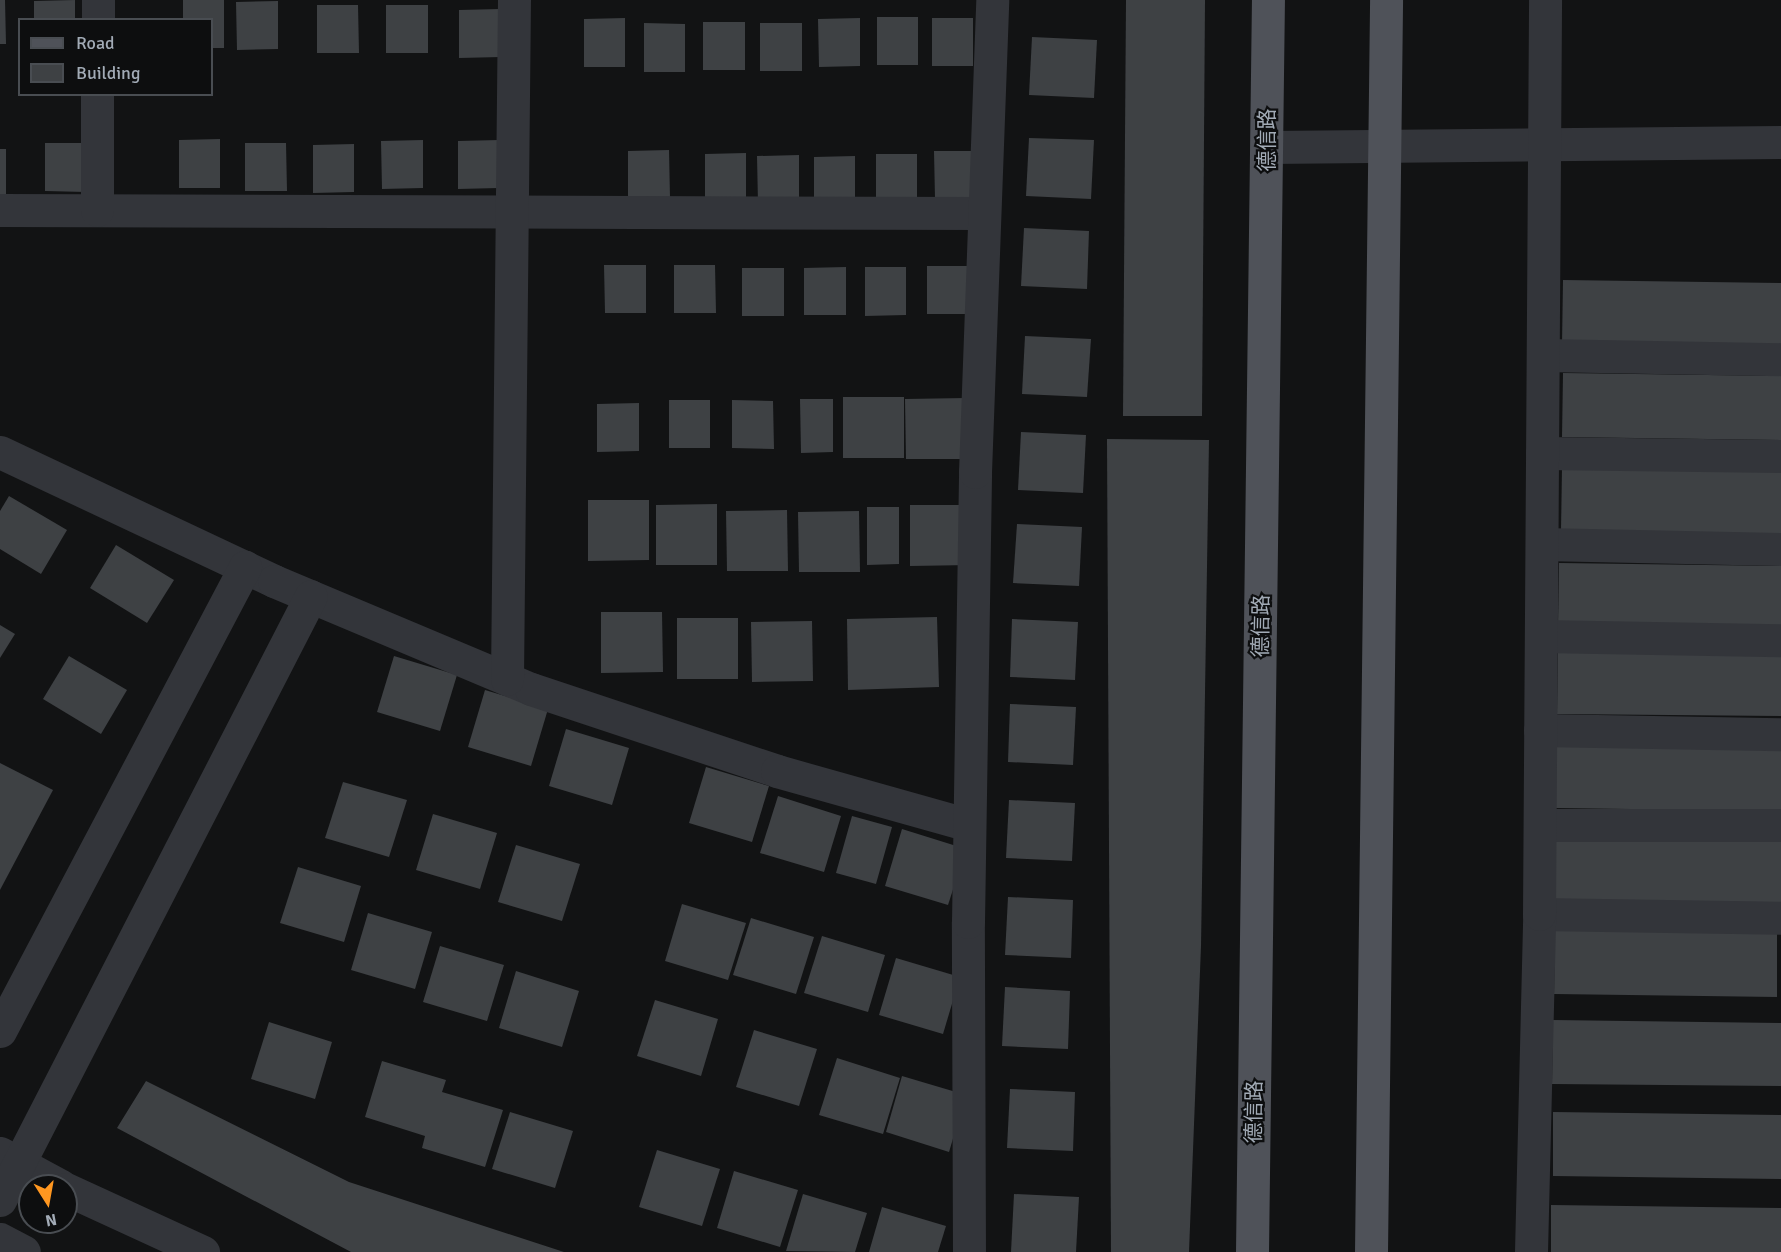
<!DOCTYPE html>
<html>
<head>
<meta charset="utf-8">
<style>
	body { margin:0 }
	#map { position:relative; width:1781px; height:1252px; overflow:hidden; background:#121314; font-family:Signika,"Noto Sans SC",sans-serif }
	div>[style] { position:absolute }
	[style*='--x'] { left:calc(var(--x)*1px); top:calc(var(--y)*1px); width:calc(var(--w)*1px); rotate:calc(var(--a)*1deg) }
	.building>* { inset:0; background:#3e4144 }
	.minor>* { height:33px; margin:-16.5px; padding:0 16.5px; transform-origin:16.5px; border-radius:16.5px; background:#33353a }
	.major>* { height:33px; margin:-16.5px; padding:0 16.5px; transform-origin:16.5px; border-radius:16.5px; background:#4f5259 }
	span { translate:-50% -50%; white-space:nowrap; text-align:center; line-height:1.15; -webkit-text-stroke:4.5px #0d0e0f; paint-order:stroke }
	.street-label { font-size:21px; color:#a2abb6 }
	.legend { position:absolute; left:18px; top:18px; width:195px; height:78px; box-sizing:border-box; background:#0d0e0f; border:2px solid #494d52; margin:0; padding:8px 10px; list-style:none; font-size:18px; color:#a2abb6 }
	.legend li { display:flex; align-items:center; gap:12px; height:30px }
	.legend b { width:30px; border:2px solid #494d52 }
	.north { position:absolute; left:18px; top:1174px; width:60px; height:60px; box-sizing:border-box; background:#0d0e0f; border:2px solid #494d52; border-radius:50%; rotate:169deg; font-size:16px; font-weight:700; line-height:24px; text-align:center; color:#a2abb6 }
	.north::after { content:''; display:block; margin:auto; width:21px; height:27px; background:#ff9720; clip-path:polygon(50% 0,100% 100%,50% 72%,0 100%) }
</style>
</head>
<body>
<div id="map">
	<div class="building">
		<i style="clip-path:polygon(0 0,5px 0,6px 44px,0 44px)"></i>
		<i style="clip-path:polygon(75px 0,75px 20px,34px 20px,34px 1px)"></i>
		<i style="clip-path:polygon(183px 0,224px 0,224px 48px,212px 48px,212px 20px,183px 20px)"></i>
		<i style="clip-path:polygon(1126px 0,1205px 0,1202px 416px,1123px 416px)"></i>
		<i style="clip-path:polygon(278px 1px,278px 49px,237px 50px,236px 2px)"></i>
		<i style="clip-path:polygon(317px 5px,358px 5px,359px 53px,317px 53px)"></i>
		<i style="clip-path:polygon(386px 5px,428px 5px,428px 53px,386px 53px)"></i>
		<i style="clip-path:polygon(500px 9px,501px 57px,459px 58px,459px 10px)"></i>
		<i style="clip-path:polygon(877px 17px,918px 17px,918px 65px,877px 65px)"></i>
		<i style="clip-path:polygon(625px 18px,625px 67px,584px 67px,584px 19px)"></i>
		<i style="clip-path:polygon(860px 18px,860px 66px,819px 67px,818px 19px)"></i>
		<i style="clip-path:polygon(932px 18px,973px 18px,973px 66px,932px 66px)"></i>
		<i style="clip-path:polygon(703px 22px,745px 22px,745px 70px,703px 70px)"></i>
		<i style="clip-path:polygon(644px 23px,685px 24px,685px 72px,644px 72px)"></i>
		<i style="clip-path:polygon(760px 23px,802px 23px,802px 71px,760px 71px)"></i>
		<i style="clip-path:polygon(1032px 37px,1097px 40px,1094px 98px,1029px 95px)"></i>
		<i style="clip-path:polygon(1029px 138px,1094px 140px,1091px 199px,1026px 196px)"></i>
		<i style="clip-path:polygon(220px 139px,220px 188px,179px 188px,179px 140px)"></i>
		<i style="clip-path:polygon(423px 140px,423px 188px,382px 189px,381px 141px)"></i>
		<i style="clip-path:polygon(499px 140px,499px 188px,458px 189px,458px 141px)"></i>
		<i style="clip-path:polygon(45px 143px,86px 143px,86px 192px,45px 191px)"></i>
		<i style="clip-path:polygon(245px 143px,286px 143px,287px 191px,245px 191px)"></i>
		<i style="clip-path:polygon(354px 144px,354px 192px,313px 193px,313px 145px)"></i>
		<i style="clip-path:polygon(0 149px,6px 149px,6px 197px,0 197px)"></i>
		<i style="clip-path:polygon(669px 150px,670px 198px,628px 199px,628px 151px)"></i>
		<i style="clip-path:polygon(934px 151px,976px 151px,976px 199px,935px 199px)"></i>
		<i style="clip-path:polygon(746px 153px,746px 201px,705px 202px,705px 154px)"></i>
		<i style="clip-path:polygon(876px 154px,917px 154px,917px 202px,876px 202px)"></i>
		<i style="clip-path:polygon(799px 155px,799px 203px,758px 204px,757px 156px)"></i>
		<i style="clip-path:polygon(855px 156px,855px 204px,814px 205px,814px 157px)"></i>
		<i style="clip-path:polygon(1024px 228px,1089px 231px,1087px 289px,1021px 286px)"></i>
		<i style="clip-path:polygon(604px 265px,646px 265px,646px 313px,605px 313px)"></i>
		<i style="clip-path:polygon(674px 265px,715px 265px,716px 313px,674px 313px)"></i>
		<i style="clip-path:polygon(927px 266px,969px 266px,969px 314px,927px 314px)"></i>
		<i style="clip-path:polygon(846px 267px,846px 315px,804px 315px,804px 268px)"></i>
		<i style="clip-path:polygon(865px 267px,906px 267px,906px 315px,865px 316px)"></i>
		<i style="clip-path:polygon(742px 268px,784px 268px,784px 316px,742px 316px)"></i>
		<i style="clip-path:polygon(1563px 280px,1781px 283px,1781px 347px,1562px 344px)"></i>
		<i style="clip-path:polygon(1025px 336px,1091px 339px,1087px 397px,1022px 394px)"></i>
		<i style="clip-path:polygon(1563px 373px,1781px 376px,1781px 440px,1562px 437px)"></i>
		<i style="clip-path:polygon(843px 397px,904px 397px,904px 458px,843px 458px)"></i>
		<i style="clip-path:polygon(966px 398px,967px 459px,906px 459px,905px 399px)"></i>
		<i style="clip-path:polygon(800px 399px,833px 399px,833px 452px,801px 453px)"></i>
		<i style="clip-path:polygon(669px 400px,710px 400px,710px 448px,669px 448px)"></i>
		<i style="clip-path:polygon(732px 400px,773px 401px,774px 449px,732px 448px)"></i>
		<i style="clip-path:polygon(639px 403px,639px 451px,597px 452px,597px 404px)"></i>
		<i style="clip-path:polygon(1021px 432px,1086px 435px,1083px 493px,1018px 490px)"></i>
		<i style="clip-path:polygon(1107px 439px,1209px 440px,1201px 946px,1189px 1252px,1111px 1252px)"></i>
		<i style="clip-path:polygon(1562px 468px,1781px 470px,1781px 534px,1561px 531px)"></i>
		<i style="clip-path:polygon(9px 496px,67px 530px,41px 574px,0 549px,0 511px)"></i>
		<i style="clip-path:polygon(588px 500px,649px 500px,649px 560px,588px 561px)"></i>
		<i style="clip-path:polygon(717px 504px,717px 565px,656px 565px,656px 505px)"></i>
		<i style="clip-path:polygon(910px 505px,971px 505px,971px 565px,910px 566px)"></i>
		<i style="clip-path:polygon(867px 507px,899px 507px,899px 564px,867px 565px)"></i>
		<i style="clip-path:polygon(787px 510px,788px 571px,727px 571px,726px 511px)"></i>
		<i style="clip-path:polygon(859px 511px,860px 572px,799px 572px,798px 512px)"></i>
		<i style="clip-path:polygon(1017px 524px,1082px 527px,1079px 586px,1013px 583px)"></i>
		<i style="clip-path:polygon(116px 545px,174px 580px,147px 623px,90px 588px)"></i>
		<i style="clip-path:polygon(1559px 563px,1781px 566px,1781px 630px,1558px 627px)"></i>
		<i style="clip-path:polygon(601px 612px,662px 612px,663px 672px,601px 673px)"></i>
		<i style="clip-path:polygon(937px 617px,939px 687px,848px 690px,847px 619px)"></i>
		<i style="clip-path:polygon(677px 618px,738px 618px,738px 679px,677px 679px)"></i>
		<i style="clip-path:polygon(1012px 619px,1078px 622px,1075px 680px,1010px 677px)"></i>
		<i style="clip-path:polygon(812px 621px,813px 681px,752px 682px,751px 622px)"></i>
		<i style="clip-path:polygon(0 625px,15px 634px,0 658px)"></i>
		<i style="clip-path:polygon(1558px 650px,1781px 652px,1781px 716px,1557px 714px)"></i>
		<i style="clip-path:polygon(69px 656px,127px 690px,101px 734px,43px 699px)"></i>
		<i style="clip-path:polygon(394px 656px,457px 675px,440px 731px,377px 712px)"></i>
		<i style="clip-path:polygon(485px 690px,548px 709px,531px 766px,468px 747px)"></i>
		<i style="clip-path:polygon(1010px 704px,1076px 707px,1073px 765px,1008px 762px)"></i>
		<i style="clip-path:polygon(566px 729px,629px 748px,612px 805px,549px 786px)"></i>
		<i style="clip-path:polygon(1555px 745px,1781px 747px,1781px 811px,1555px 808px)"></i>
		<i style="clip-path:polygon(0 763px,53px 790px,0 890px)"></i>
		<i style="clip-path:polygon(706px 767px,769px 786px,752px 842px,689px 823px)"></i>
		<i style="clip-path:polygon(343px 782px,407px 800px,389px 857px,325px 838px)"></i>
		<i style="clip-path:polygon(778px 796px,841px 816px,824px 872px,760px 853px)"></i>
		<i style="clip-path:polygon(1009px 800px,1075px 803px,1072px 861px,1006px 858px)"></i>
		<i style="clip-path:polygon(433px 814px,497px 833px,480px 889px,416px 870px)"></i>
		<i style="clip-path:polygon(852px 816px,892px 827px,876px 884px,836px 873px)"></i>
		<i style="clip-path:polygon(902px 829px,966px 849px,948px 905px,885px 886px)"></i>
		<i style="clip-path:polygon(1556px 837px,1781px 840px,1781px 904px,1555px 901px)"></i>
		<i style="clip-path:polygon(516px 845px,580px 864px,562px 921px,498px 902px)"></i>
		<i style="clip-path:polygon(298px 867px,361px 886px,344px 942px,280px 923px)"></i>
		<i style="clip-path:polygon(1008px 897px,1073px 900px,1071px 958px,1005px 955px)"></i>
		<i style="clip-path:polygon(682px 904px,746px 923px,728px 980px,665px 961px)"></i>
		<i style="clip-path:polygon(368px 913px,432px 932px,415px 989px,351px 970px)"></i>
		<i style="clip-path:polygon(751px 918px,814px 937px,796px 994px,733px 975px)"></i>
		<i style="clip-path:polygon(1555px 930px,1777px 933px,1777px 997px,1554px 994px)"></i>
		<i style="clip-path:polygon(822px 936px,885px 955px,868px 1012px,804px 993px)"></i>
		<i style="clip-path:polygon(440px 946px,504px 965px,487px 1021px,423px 1002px)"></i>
		<i style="clip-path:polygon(896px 958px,960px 977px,943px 1034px,879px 1015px)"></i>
		<i style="clip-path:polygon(516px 971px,579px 991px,562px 1047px,499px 1028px)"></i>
		<i style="clip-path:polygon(1005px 987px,1070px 991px,1068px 1049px,1002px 1046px)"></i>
		<i style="clip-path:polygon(655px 1000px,718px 1019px,701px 1076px,637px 1056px)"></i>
		<i style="clip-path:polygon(1553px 1020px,1781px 1023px,1781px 1086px,1552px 1084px)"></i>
		<i style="clip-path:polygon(269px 1022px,332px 1042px,315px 1099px,251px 1079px)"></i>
		<i style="clip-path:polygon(754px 1030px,817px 1049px,799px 1106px,736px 1087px)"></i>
		<i style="clip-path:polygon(837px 1058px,900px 1078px,883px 1134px,819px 1115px)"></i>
		<i style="clip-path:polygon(382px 1061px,446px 1080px,442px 1092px,503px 1110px,485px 1167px,422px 1148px,425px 1136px,365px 1117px)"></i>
		<i style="clip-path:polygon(902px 1076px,966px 1095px,949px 1152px,886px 1132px)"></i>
		<i style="clip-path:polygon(146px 1081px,349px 1182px,564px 1252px,351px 1252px,117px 1128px)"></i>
		<i style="clip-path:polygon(1010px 1089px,1075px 1092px,1073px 1151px,1007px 1148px)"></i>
		<i style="clip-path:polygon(510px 1112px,573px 1131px,555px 1188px,492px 1169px)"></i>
		<i style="clip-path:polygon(1553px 1112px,1781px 1115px,1781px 1179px,1553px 1176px)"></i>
		<i style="clip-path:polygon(657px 1150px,720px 1169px,702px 1226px,639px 1207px)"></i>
		<i style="clip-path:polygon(734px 1171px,798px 1190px,780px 1247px,717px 1228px)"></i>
		<i style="clip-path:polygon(803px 1194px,867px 1213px,855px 1252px,786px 1251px)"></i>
		<i style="clip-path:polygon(1014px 1194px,1079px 1197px,1076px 1252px,1011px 1252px)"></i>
		<i style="clip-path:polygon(1551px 1205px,1781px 1208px,1781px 1252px,1551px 1252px)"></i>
		<i style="clip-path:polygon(882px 1207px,946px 1226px,938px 1252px,869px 1252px)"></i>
	</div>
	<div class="minor">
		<i style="--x:98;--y:20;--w:20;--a:-90"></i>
		<i style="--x:1267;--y:147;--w:514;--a:-0.56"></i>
		<i style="--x:0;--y:210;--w:982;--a:0.18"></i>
		<i style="--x:97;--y:210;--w:116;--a:-90"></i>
		<i style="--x:1543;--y:355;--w:238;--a:1"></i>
		<i style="--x:0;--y:452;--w:303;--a:25.2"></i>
		<i style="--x:274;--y:581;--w:279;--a:22.8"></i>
		<i style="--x:531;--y:689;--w:259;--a:18.4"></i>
		<i style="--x:777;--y:771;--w:199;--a:15.7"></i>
		<i style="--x:1542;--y:453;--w:239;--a:0.7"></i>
		<i style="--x:1542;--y:544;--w:239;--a:1.2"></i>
		<i style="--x:1541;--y:636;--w:240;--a:1"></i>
		<i style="--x:507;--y:679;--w:679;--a:-89.41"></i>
		<i style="--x:1540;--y:730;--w:241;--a:1"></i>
		<i style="--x:1540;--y:825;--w:241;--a:0"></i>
		<i style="--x:1539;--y:914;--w:242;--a:0.9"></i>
		<i style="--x:0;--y:1031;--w:525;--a:-62.17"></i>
		<i style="--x:0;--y:1153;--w:69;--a:28.4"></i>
		<i style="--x:66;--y:1189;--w:151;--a:24.7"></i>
		<i style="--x:0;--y:1200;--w:679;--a:-62.76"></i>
		<i style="--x:0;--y:1239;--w:27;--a:28"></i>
		<i style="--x:969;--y:1252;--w:330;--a:-90.2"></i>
		<i style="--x:968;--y:922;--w:450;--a:-89.1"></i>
		<i style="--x:975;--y:472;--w:472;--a:-87.9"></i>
		<i style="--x:1531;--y:1252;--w:338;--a:-88.6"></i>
		<i style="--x:1539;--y:914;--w:914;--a:-89.62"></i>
	</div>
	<div class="major">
		<i style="--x:1252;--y:1252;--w:1252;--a:-89.27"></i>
		<i style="--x:1371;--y:1252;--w:1252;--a:-89.31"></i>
	</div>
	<div class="street-label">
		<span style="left:1267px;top:140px;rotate:-90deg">德信路</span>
		<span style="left:1261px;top:626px;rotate:-89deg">德信路</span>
		<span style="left:1254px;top:1112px;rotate:-89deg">德信路</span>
	</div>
	<ul class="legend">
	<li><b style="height:8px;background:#4f5259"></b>Road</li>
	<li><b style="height:16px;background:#3e4144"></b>Building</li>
	</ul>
	<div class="north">N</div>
</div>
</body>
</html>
